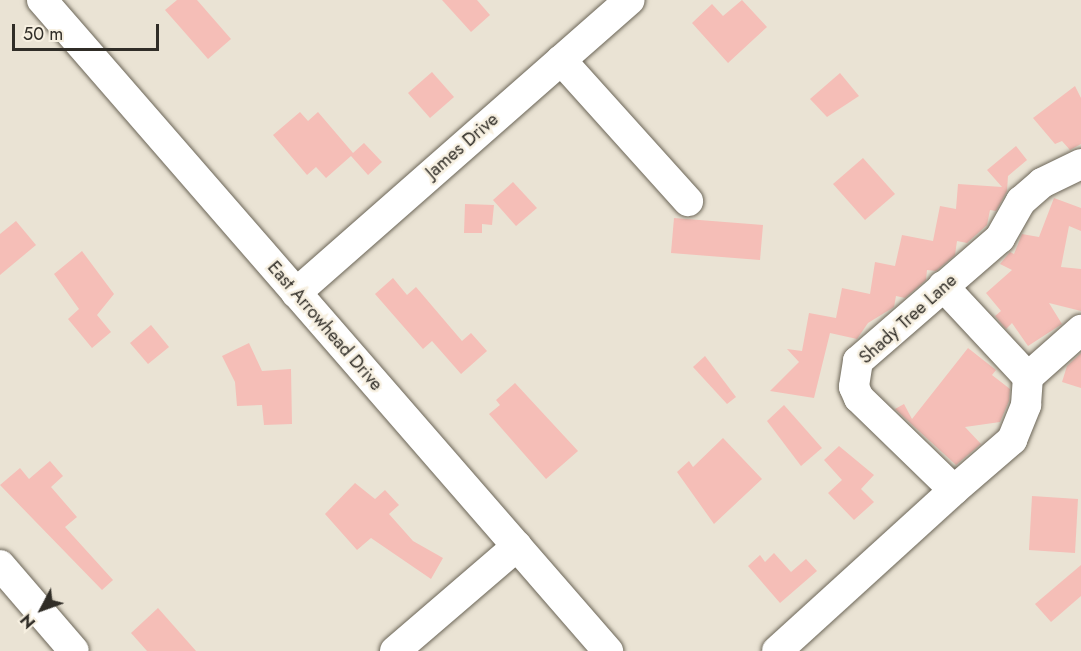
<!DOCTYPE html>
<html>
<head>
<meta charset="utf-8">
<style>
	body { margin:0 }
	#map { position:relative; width:1081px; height:651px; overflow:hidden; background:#eae3d4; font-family:Jost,sans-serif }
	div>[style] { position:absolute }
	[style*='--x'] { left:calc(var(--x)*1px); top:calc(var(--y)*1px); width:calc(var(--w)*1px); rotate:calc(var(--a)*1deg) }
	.building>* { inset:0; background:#f5beb7 }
	.roads { filter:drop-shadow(0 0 2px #6b6557) drop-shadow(0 0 2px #6b6557) }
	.minor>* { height:30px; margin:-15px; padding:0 15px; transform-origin:15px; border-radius:15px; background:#fff }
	span { translate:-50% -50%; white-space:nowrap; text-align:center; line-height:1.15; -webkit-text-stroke:5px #f7f0e1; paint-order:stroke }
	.street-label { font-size:18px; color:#302d27 }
	.north { position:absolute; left:12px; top:579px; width:60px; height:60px; -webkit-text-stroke:4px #f7f0e1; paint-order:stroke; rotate:229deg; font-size:16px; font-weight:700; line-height:24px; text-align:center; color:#302d27 }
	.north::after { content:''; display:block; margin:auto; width:21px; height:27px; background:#302d27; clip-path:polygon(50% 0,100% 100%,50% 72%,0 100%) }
	.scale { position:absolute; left:12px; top:24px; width:147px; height:27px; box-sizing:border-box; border:3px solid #302d27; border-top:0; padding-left:8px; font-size:18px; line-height:21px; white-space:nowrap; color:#302d27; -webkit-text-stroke:4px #f7f0e1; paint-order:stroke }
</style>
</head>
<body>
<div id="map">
	<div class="building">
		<i style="clip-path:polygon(177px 0,197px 0,231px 39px,208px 59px,165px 10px)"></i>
		<i style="clip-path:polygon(442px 0,477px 0,490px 15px,471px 32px)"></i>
		<i style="clip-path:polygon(742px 0,767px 27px,728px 63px,692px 23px,712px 4px,723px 16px)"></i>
		<i style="clip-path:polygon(432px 72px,454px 97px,430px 118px,408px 93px)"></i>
		<i style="clip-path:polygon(840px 73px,859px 96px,827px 117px,810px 99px)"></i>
		<i style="clip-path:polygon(1075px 86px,1081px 98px,1081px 144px,1070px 150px,1062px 141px,1055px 144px,1033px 118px)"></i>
		<i style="clip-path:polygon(300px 112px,308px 121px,318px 112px,353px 153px,364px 143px,382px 162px,368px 175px,351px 156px,326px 178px,316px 167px,307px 175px,273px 135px)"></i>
		<i style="clip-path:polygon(1016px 146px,1027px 160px,1008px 176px,1007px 191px,996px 211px,990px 210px,987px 225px,967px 243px,957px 241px,955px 255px,936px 271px,927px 270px,926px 280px,905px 298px,896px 296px,894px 307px,868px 323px,857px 339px,830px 333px,814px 398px,770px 391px,799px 362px,787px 349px,802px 351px,809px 313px,836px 318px,842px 288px,870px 294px,875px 262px,895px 266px,902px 235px,933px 241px,940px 206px,956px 209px,958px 184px,1002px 187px,987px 170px)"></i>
		<i style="clip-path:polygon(863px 158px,895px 194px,865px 220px,833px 184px)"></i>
		<i style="clip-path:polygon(513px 182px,537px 208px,516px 226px,493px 200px)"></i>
		<i style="clip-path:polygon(1054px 198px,1081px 208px,1081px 231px,1069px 226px,1061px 267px,1081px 269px,1081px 311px,1049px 303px,1062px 324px,1028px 346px,1012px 323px,1006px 329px,995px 316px,1001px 311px,986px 293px,1012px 270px,1000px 264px,1010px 252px,1014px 254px,1022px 234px,1039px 237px)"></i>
		<i style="clip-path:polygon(465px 204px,494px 205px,492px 225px,482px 224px,482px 233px,464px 233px)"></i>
		<i style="clip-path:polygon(674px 218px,763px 225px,760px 260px,671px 253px)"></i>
		<i style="clip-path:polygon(16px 221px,36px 245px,0 275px,0 234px)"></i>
		<i style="clip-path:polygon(82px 251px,114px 294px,97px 315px,111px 332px,92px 348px,68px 319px,79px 309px,54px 274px)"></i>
		<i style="clip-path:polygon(393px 278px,407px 295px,416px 287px,462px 341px,471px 333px,487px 351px,461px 374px,432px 341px,423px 349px,375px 294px)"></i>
		<i style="clip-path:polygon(151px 325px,169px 347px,148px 364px,130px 343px)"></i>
		<i style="clip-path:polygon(249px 343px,262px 371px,291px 369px,292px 424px,264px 425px,262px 405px,237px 406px,235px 382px,222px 356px)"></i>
		<i style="clip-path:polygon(968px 348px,996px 370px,992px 375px,1010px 389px,1009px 401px,1000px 422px,965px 427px,981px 444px,956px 465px,895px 409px,904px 404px,912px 419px)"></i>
		<i style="clip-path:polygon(1081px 353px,1081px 388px,1062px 382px,1067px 366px)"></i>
		<i style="clip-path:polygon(705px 356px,736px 397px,727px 404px,693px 367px)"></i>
		<i style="clip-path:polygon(515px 383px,578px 451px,546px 479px,489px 414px,500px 405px,496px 400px)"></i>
		<i style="clip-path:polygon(784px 405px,822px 448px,801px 466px,767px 421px)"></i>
		<i style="clip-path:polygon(723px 438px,762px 479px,714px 524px,677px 472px,689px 461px,693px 467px)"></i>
		<i style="clip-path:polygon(839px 446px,874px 475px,861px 489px,874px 502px,854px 520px,828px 493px,842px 480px,824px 460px)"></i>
		<i style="clip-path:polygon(50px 461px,63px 476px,51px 487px,77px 517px,65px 527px,113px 580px,102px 590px,0 485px,20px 468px,29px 479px)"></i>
		<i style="clip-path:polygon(355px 483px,375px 499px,385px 490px,399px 505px,389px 514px,413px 541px,443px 558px,431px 579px,371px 538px,357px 550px,325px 514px)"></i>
		<i style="clip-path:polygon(1032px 496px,1078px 499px,1075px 553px,1029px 550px)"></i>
		<i style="clip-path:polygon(774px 553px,791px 572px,806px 559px,817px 571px,780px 603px,748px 566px,760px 555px,765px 562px)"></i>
		<i style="clip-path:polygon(1081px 565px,1081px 596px,1051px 622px,1035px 604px)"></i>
		<i style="clip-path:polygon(158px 608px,196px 651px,147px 651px,131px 633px)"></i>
	</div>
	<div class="roads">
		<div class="minor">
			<i style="--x:42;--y:0;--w:863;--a:49"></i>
			<i style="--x:561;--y:60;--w:190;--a:48"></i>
			<i style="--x:1081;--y:164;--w:43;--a:154"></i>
			<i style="--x:1042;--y:183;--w:28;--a:139"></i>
			<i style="--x:1021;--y:201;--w:43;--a:119.6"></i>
			<i style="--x:1000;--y:238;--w:188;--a:139.1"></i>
			<i style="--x:858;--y:361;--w:26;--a:99"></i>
			<i style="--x:854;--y:387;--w:12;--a:66"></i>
			<i style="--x:859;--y:398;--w:132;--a:44.1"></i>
			<i style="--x:954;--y:490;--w:77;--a:-40.8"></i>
			<i style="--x:1012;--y:440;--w:38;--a:-68"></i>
			<i style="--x:1026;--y:405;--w:28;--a:-86"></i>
			<i style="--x:1028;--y:377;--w:71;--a:-41.6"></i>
			<i style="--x:943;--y:286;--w:125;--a:47"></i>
			<i style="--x:296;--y:293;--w:444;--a:-41.3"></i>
			<i style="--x:0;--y:565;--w:113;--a:49.3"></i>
			<i style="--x:395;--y:651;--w:161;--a:-40.7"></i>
			<i style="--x:777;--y:651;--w:239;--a:-42.3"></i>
		</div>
	</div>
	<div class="street-label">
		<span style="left:462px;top:146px;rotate:-41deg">James Drive</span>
		<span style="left:908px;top:319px;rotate:-42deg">Shady Tree Lane</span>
		<span style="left:325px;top:326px;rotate:49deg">East Arrowhead Drive</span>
	</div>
	<div class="north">N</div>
	<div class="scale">50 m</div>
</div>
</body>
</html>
